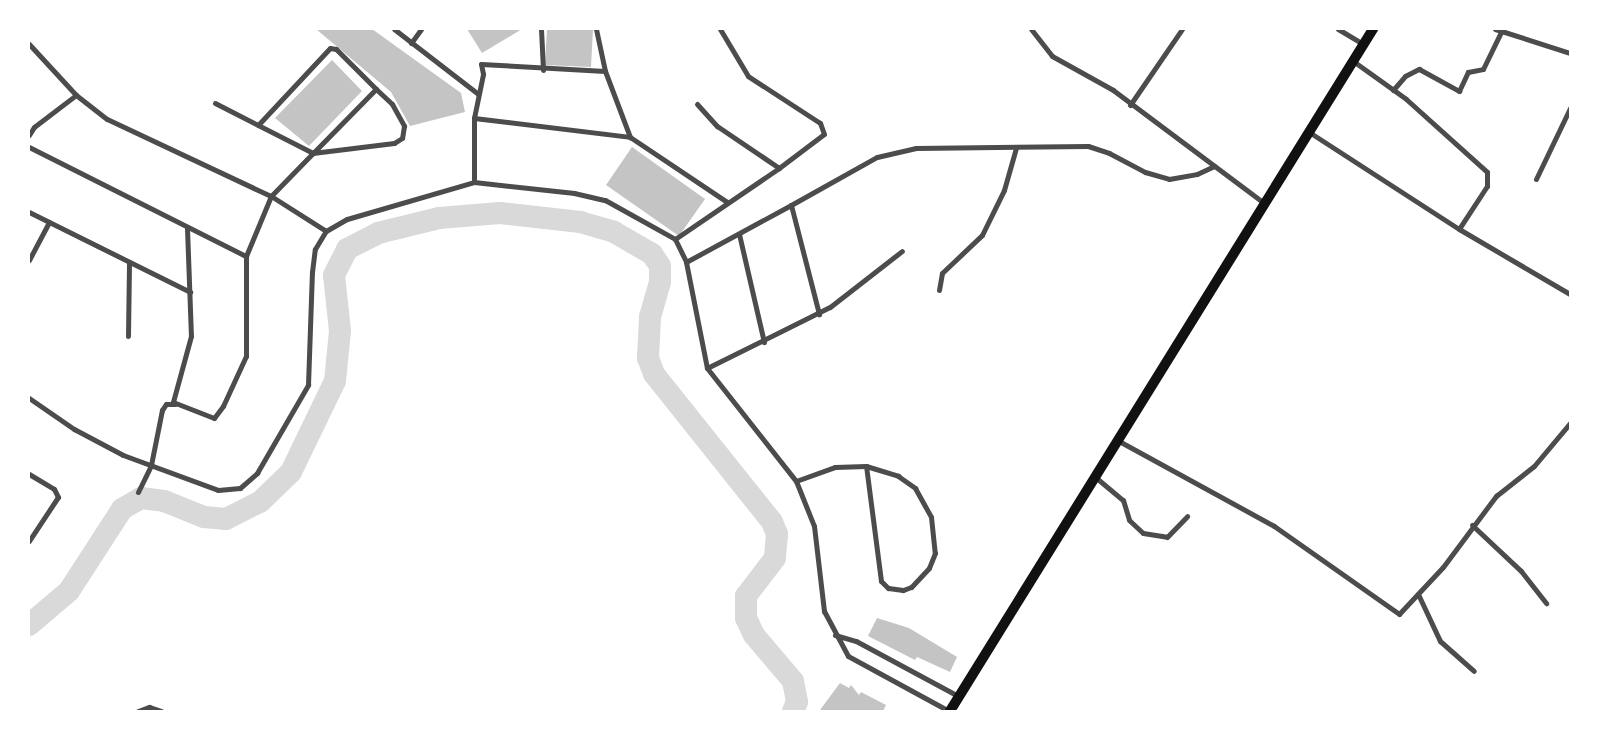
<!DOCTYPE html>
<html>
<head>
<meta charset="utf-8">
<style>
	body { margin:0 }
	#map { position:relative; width:1599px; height:740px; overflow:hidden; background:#fff; font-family:"Space Grotesk",sans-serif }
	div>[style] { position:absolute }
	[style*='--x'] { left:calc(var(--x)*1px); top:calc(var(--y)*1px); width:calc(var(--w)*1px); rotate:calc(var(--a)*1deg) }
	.river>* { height:22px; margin:-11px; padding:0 11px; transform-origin:11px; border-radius:11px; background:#d9d9d9 }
	.building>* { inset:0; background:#c4c4c4 }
	.minor>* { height:5px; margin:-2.5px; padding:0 2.5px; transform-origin:2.5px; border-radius:2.5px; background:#4c4c4c }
	.primary>* { height:10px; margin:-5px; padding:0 5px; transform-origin:5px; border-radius:5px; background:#111 }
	span { translate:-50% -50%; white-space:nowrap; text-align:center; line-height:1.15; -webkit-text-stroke:4.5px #fff; paint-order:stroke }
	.frame { position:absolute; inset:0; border:30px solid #fff; pointer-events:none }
</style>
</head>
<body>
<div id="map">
	<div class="river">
		<i style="--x:29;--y:625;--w:52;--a:-40.4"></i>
		<i style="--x:69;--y:591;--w:98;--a:-57.1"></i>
		<i style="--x:122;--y:509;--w:22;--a:-30"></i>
		<i style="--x:141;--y:498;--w:23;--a:7"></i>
		<i style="--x:164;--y:501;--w:43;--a:21.8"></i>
		<i style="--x:204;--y:517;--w:22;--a:5"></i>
		<i style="--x:226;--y:519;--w:38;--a:-27"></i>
		<i style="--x:260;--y:502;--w:43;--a:-44.1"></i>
		<i style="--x:291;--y:472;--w:101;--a:-64.2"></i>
		<i style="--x:335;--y:381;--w:50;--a:-84.3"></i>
		<i style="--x:340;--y:331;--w:56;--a:-96.1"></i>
		<i style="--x:334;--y:275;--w:29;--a:-63"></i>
		<i style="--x:347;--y:249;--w:35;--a:-27"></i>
		<i style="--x:378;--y:233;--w:63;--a:-13.8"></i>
		<i style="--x:439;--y:218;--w:61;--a:-4.7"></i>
		<i style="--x:500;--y:213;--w:81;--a:6.4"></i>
		<i style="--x:580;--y:222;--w:35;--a:16"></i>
		<i style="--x:614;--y:232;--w:44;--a:30.1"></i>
		<i style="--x:652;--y:254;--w:14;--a:56"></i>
		<i style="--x:660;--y:266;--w:16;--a:90"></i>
		<i style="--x:660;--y:282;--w:36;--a:106"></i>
		<i style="--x:650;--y:317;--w:41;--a:92.8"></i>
		<i style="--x:648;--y:358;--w:17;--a:69"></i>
		<i style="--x:654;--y:374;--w:189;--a:51.4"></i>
		<i style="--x:772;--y:522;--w:13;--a:67"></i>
		<i style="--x:777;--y:534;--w:24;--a:95"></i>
		<i style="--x:775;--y:558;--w:48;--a:127.3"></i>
		<i style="--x:746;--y:596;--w:22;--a:90"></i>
		<i style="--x:746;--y:618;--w:19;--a:65"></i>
		<i style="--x:754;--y:635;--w:60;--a:49.7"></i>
		<i style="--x:793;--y:681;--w:21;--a:79"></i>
		<i style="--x:797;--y:702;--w:10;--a:114"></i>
	</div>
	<div class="building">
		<i style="clip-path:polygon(316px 29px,372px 29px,461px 93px,465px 112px,410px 126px,391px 92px)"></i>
		<i style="clip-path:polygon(467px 29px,522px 29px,482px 53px)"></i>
		<i style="clip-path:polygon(547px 29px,593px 29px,591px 67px,545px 65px)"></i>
		<i style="clip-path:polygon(332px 60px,362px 91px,309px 146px,275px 118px)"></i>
		<i style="clip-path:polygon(632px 147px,705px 199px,679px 236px,606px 185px)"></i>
		<i style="clip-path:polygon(877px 618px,909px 628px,957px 657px,950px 672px,917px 657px,915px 660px,868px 636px)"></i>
		<i style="clip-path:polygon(840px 683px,849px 688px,851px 685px,859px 695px,861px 692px,886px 705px,883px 711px,820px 710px)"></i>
	</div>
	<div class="minor">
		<i style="--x:394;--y:29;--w:106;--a:37.7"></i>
		<i style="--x:541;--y:29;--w:41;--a:87.2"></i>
		<i style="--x:596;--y:29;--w:43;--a:77.9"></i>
		<i style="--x:605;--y:71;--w:71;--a:69.3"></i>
		<i style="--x:630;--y:137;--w:117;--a:33.8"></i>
		<i style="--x:1031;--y:29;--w:34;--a:52"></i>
		<i style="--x:1052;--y:56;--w:70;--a:29.1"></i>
		<i style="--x:1113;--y:90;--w:189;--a:36.8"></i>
		<i style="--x:1338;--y:29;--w:29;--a:31"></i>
		<i style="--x:1495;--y:29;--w:79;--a:17.7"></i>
		<i style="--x:411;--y:43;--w:17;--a:-54"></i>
		<i style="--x:29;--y:44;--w:69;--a:47.3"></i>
		<i style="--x:76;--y:95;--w:39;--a:38"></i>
		<i style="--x:107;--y:119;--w:181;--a:25.2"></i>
		<i style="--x:271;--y:196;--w:65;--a:32.5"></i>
		<i style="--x:1353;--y:61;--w:65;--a:35.6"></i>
		<i style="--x:1406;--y:99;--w:109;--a:42"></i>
		<i style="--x:1487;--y:172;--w:14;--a:90"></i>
		<i style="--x:1487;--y:186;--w:51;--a:123.1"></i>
		<i style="--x:1393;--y:90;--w:18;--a:-49"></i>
		<i style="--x:1405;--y:76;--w:16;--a:-27"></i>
		<i style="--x:1419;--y:69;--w:46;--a:28.8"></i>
		<i style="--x:1459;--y:91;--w:21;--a:-65"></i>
		<i style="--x:1468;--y:72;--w:15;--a:-11"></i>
		<i style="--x:1483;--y:69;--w:41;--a:-64.1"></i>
		<i style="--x:697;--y:104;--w:30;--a:48"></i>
		<i style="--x:717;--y:126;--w:75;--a:34.1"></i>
		<i style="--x:1130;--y:105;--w:92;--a:-55.6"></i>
		<i style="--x:474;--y:118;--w:157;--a:6.9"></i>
		<i style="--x:258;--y:125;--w:105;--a:-46.9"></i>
		<i style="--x:330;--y:48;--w:6;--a:9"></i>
		<i style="--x:336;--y:49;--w:57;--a:45"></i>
		<i style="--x:1309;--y:132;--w:179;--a:32.9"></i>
		<i style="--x:1459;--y:229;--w:129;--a:30.4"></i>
		<i style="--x:29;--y:135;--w:9;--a:-58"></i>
		<i style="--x:34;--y:127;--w:53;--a:-37.3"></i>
		<i style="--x:29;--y:147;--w:243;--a:26.7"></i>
		<i style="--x:1536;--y:179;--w:79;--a:-64.4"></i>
		<i style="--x:474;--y:182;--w:64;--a:-90"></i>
		<i style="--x:474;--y:118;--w:45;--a:-78.4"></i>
		<i style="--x:483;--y:74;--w:10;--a:-101"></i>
		<i style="--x:481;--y:64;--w:124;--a:3.2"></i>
		<i style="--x:791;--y:205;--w:98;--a:-29.2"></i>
		<i style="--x:877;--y:157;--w:40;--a:-13"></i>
		<i style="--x:916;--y:148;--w:172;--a:-0.7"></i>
		<i style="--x:1088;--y:146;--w:22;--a:18"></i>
		<i style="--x:1109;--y:153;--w:41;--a:27.8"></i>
		<i style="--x:1145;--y:172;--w:25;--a:16"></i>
		<i style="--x:1169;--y:179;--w:28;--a:-10"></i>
		<i style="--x:1197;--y:174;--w:19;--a:-25"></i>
		<i style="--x:29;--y:212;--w:180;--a:26.4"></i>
		<i style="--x:187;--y:228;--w:108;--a:87.9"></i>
		<i style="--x:191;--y:336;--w:68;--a:105.3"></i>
		<i style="--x:173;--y:402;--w:44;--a:21.3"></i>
		<i style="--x:214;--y:418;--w:15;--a:-53"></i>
		<i style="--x:223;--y:406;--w:55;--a:-65.3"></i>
		<i style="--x:246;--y:356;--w:100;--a:-90"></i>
		<i style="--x:246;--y:256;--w:65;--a:-67.4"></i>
		<i style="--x:271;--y:196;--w:60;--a:-45.7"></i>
		<i style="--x:313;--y:153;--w:90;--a:-45.5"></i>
		<i style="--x:376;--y:89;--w:22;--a:43"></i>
		<i style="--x:392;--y:104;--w:25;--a:61"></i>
		<i style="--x:404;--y:126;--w:12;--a:99"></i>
		<i style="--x:402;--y:138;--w:9;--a:148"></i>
		<i style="--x:394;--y:143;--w:82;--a:173"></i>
		<i style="--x:313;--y:153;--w:110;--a:-153"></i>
		<i style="--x:739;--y:234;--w:111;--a:77"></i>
		<i style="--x:675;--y:239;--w:126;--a:-34.3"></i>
		<i style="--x:779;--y:168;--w:56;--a:-37.1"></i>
		<i style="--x:824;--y:134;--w:12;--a:-110"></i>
		<i style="--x:820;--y:123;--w:86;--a:-146.9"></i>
		<i style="--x:748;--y:76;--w:55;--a:-120.8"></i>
		<i style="--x:29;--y:260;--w:43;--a:-62.2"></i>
		<i style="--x:686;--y:262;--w:119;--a:-28.5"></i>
		<i style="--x:791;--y:205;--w:113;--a:75.6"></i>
		<i style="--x:939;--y:290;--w:17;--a:-80"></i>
		<i style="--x:942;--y:273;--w:55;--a:-43.5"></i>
		<i style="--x:982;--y:235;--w:50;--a:-63.9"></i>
		<i style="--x:1004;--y:190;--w:44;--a:-74.1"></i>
		<i style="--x:128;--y:336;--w:74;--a:-89.2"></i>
		<i style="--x:707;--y:368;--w:137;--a:-26.4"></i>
		<i style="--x:830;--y:307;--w:91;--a:-37.9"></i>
		<i style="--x:29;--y:398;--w:55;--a:34.6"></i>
		<i style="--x:74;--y:429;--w:55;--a:28"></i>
		<i style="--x:123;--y:455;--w:101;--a:20.2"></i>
		<i style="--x:218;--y:490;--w:22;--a:-5"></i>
		<i style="--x:240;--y:488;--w:23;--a:-41"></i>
		<i style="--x:257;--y:473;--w:102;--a:-59.9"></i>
		<i style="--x:308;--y:385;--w:113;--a:-88"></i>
		<i style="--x:312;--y:272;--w:23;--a:-83"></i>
		<i style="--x:315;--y:249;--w:21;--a:-59"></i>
		<i style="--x:326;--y:231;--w:24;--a:-30"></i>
		<i style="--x:347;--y:219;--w:132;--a:-16.2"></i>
		<i style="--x:474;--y:182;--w:101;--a:6.3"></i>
		<i style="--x:574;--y:193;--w:32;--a:13"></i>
		<i style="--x:605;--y:200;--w:80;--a:29.1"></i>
		<i style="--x:675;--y:239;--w:25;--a:64"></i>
		<i style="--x:686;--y:262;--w:108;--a:78.8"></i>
		<i style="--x:707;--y:368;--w:144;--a:51.8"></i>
		<i style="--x:796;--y:481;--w:48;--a:68.2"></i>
		<i style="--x:814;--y:526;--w:86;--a:83.3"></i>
		<i style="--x:824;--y:611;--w:51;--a:61.9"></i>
		<i style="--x:848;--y:656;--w:115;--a:28.6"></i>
		<i style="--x:1117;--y:440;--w:179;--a:28.7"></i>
		<i style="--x:1274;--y:526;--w:153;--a:35.1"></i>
		<i style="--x:1399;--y:614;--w:64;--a:-46.9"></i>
		<i style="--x:1443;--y:567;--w:89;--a:-53.3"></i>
		<i style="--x:1496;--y:496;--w:48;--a:-38.3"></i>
		<i style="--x:1534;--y:466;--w:56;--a:-50.1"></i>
		<i style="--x:29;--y:474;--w:29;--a:31"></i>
		<i style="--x:54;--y:489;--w:9;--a:63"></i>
		<i style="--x:58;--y:497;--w:53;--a:123.4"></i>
		<i style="--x:1094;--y:476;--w:38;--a:40"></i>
		<i style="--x:1123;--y:500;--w:21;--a:73"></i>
		<i style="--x:1129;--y:520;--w:19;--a:43"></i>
		<i style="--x:1143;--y:533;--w:24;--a:9"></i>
		<i style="--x:1167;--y:537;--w:29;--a:-46"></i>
		<i style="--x:796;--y:481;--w:41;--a:-19.7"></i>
		<i style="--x:835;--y:467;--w:31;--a:-2"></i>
		<i style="--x:866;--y:466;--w:34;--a:17"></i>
		<i style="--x:898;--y:476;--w:21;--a:35"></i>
		<i style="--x:915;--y:488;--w:33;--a:61"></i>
		<i style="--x:931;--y:517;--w:36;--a:84"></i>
		<i style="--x:935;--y:553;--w:16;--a:112"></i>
		<i style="--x:929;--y:568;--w:26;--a:133"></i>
		<i style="--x:911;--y:587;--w:9;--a:159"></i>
		<i style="--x:903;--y:590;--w:15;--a:-172"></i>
		<i style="--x:888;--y:588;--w:10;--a:-135"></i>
		<i style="--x:881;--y:581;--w:116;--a:-97.4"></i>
		<i style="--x:138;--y:492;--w:30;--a:-64"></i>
		<i style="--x:151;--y:465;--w:56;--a:-78.7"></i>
		<i style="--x:162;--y:410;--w:7;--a:-56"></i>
		<i style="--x:166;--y:404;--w:9;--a:0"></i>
		<i style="--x:1472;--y:525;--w:67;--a:43.2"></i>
		<i style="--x:1521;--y:571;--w:41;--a:52"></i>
		<i style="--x:1418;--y:594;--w:52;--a:64.9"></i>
		<i style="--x:1440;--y:641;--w:45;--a:41.4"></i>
		<i style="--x:835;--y:635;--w:22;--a:16"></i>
		<i style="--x:856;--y:641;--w:116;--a:28.3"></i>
		<i style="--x:138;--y:711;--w:12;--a:-20"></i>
		<i style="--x:149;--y:707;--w:13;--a:18"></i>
	</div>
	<div class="primary">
		<i style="--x:950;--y:711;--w:803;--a:-58.19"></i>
	</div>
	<div class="frame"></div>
</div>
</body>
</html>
